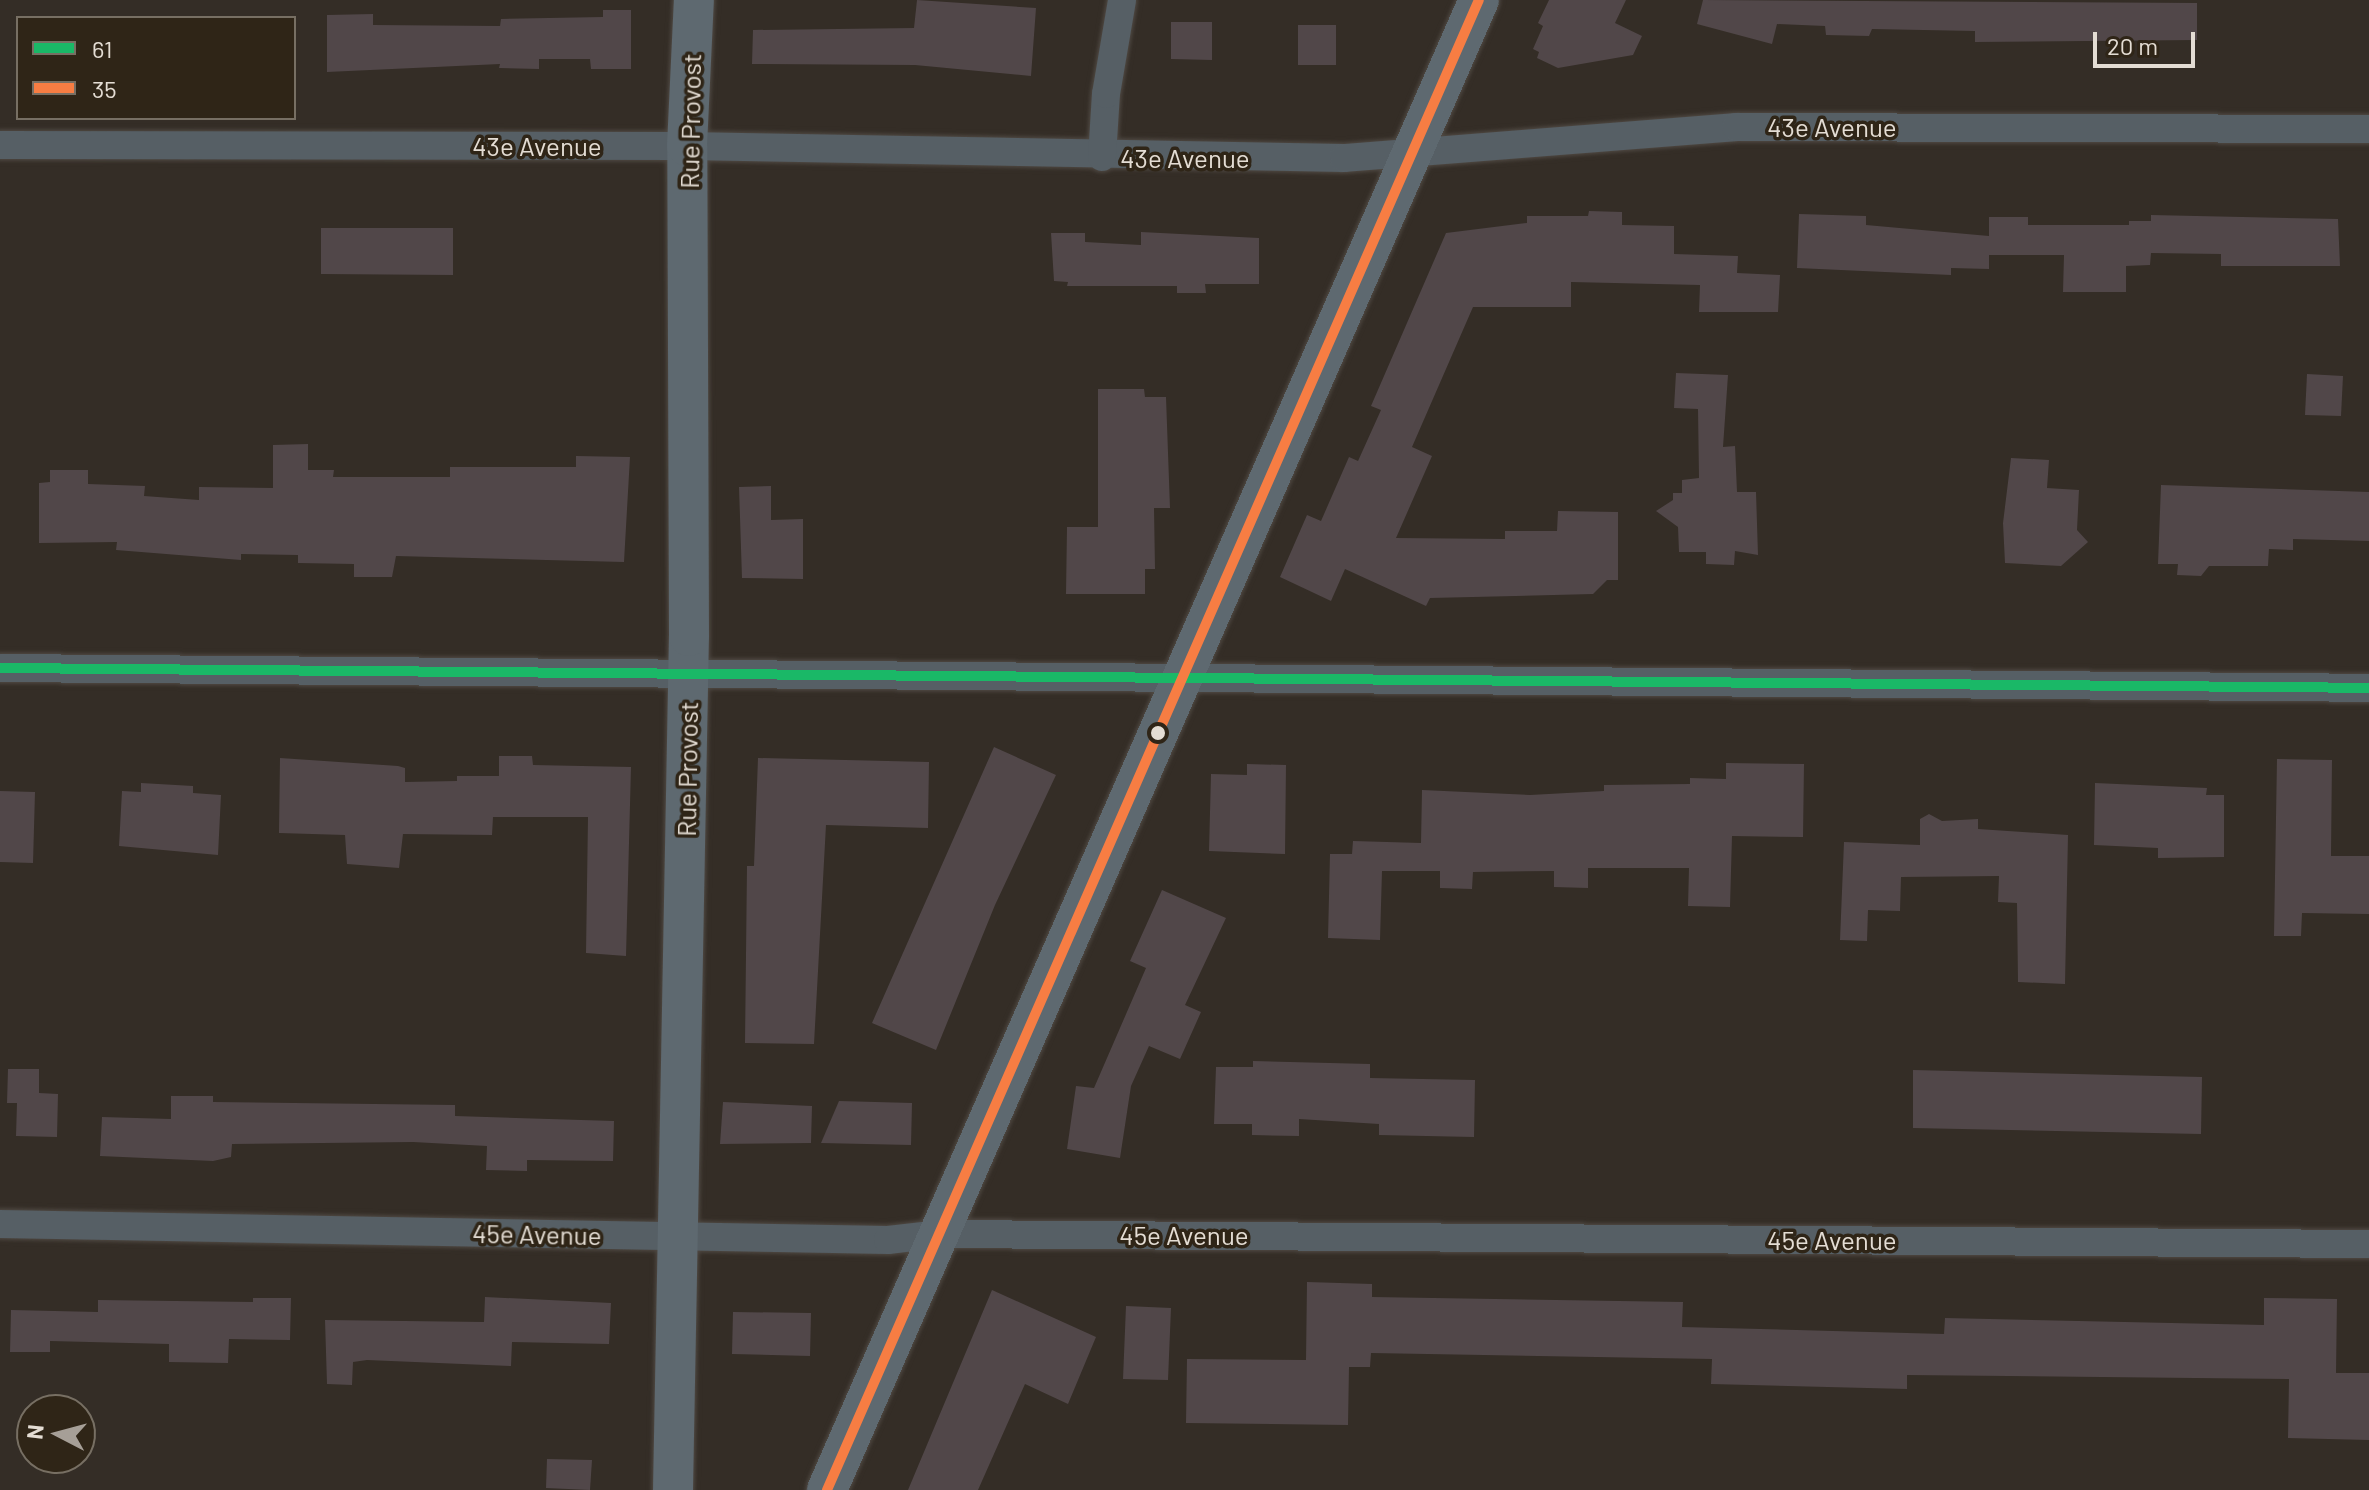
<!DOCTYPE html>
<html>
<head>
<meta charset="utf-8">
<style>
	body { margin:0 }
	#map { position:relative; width:2369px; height:1490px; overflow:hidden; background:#342d26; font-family:Barlow,sans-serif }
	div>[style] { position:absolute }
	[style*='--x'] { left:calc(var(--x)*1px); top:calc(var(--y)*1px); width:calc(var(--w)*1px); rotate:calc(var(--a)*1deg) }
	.building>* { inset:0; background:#514749 }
	.roads { filter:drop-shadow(0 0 2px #4f4943) drop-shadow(0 0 2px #4f4943) }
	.street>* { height:28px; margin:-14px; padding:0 14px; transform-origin:14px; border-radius:14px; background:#565f65 }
	.secondary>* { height:40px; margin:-20px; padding:0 20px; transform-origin:20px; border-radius:20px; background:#5e6970 }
	.bus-1>* { height:10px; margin:-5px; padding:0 5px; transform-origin:5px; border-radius:5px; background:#1ab867 }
	.bus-2>* { height:10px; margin:-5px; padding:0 5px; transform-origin:5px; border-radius:5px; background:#f77d43 }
	.dots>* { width:22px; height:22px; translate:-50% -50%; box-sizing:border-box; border:4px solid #2f2517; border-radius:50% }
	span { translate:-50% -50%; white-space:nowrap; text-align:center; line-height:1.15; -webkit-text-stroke:7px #2f2517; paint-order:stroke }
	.street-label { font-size:26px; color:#e4ddd4 }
	.legend { position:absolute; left:16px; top:16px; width:280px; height:104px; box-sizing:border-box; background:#2f2517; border:2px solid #776f63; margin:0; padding:10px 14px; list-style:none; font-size:24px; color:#e4ddd4 }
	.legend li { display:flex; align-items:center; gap:16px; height:40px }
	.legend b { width:40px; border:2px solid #776f63 }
	.north { position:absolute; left:16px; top:1394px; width:80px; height:80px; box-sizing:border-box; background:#2f2517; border:2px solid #776f63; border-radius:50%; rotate:276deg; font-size:22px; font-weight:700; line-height:32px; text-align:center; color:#e4ddd4 }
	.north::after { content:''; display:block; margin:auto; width:28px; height:36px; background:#a69f97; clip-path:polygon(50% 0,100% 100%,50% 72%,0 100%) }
	.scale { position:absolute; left:2093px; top:32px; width:102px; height:36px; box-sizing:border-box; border:4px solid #e4ddd4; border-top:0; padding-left:10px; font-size:24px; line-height:28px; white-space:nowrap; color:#e4ddd4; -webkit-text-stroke:6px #2f2517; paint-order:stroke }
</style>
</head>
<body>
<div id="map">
	<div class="building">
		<i style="clip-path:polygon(917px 0,1036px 8px,1031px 76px,915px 65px,752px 64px,753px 30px,914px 28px)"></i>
		<i style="clip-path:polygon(1549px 0,1626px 0,1615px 23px,1642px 36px,1633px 55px,1558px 68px,1537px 58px,1539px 52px,1533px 49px,1543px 26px,1538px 23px)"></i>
		<i style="clip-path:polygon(1703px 0,2197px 3px,2197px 40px,1975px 42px,1975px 31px,1872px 29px,1869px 36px,1826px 35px,1825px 26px,1777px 24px,1772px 44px,1697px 24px)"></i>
		<i style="clip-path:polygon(603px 10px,631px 10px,631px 69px,591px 69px,590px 59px,539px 59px,539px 69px,499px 68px,500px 64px,327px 72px,327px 15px,373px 14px,373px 25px,500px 26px,501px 19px,603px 17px)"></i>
		<i style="clip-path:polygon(1171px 22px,1212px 22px,1212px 60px,1171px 59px)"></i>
		<i style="clip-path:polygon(1298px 25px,1336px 25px,1336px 65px,1298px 65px)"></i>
		<i style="clip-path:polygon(1589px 211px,1622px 212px,1622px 225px,1674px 226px,1674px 254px,1738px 256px,1737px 273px,1780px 275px,1778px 312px,1699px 312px,1700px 285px,1571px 282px,1571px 307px,1473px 307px,1412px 447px,1432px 456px,1396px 538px,1505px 539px,1505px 531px,1557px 531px,1558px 511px,1618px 512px,1618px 580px,1607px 580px,1593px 594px,1430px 598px,1426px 606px,1345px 569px,1331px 601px,1280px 577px,1307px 515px,1321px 521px,1349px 457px,1358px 461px,1381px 410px,1371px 406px,1446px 233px,1527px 223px,1527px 216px,1588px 216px)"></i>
		<i style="clip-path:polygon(1799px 214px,1866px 216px,1866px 225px,1989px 236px,1989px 217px,2028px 217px,2028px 225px,2129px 225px,2129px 221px,2151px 221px,2151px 215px,2338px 219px,2340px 266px,2221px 266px,2221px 254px,2151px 253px,2150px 265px,2126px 266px,2126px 292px,2063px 292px,2064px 255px,1989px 255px,1989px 269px,1951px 268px,1951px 275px,1797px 268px)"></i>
		<i style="clip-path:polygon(321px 228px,453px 228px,453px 275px,321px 274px)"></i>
		<i style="clip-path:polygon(1141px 232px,1259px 238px,1259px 284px,1205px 284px,1206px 293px,1177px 293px,1177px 286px,1067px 286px,1068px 282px,1054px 281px,1051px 233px,1085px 233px,1085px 242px,1141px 245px)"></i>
		<i style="clip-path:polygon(1676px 373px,1728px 375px,1723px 447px,1735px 446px,1737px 492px,1756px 492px,1758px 555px,1735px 551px,1734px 565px,1706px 564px,1706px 552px,1679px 552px,1678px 527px,1656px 511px,1673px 500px,1673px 493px,1682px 493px,1682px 480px,1699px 478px,1698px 409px,1674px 408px)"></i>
		<i style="clip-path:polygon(2307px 374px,2343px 376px,2341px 416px,2305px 415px)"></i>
		<i style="clip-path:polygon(1098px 389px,1144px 389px,1145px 397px,1166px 397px,1170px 508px,1154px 508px,1155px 569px,1145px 569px,1145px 594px,1066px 594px,1067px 527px,1098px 527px)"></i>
		<i style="clip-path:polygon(308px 444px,308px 470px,334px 470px,333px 477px,450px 477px,450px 467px,576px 467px,576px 456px,630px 457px,624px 562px,396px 556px,392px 577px,354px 577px,354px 564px,298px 563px,298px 555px,241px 554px,241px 560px,116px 550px,117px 542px,39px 543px,39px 483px,50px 482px,50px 470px,88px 470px,88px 484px,145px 486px,144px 496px,199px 500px,199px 487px,273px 488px,273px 445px)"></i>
		<i style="clip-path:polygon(2011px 458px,2049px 460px,2047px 488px,2079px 490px,2077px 530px,2088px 542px,2061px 566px,2005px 563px,2003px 523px)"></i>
		<i style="clip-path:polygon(2161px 485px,2369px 492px,2369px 541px,2293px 539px,2293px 550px,2269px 549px,2268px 566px,2209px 566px,2201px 576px,2177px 575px,2178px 564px,2158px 564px)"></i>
		<i style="clip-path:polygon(771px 486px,771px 520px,803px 519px,803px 579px,742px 578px,739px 487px)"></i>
		<i style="clip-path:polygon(994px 747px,1056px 775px,995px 905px,936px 1050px,872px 1023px)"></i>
		<i style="clip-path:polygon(499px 756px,532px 756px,533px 765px,631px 767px,626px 956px,586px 953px,588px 817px,493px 817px,492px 835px,403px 834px,399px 868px,347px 864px,345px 835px,279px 833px,280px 758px,398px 766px,405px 768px,405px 782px,457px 781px,457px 776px,499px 776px)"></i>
		<i style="clip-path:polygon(758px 758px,929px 762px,928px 828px,826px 825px,814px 1044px,745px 1043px,747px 866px,754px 866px)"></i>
		<i style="clip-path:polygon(2277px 759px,2332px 760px,2331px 856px,2369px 856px,2369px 914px,2302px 913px,2301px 936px,2274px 936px)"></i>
		<i style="clip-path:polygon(1726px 763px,1804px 764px,1803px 837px,1732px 836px,1730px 907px,1688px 906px,1689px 868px,1588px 868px,1588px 888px,1554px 887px,1554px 871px,1473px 872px,1472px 889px,1440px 888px,1440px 871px,1382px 871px,1380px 940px,1328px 938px,1330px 854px,1352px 854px,1353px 841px,1421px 843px,1422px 790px,1530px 795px,1604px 791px,1604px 785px,1690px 784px,1690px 778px,1726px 779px)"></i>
		<i style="clip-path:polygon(1247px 764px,1286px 765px,1285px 854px,1209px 851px,1211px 774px,1247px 775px)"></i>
		<i style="clip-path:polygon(141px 783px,193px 786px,193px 793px,221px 795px,218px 855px,119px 846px,122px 791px,141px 792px)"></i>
		<i style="clip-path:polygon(2095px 783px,2207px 788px,2206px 795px,2224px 795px,2224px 857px,2158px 858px,2158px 848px,2094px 845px)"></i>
		<i style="clip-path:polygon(0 791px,35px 792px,33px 863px,0 862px)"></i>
		<i style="clip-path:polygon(1929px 814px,1942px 821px,1978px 819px,1978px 829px,2068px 835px,2065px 984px,2018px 982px,2017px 903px,1998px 902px,1999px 876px,1901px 877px,1900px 911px,1868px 910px,1867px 941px,1840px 940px,1844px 842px,1920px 845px,1920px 819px)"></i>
		<i style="clip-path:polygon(1162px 890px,1226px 918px,1185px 1005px,1201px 1012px,1180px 1059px,1149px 1046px,1131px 1086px,1120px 1158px,1067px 1149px,1076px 1086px,1094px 1088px,1146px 968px,1130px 961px)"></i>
		<i style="clip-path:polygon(1253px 1061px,1370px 1064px,1370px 1078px,1475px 1080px,1474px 1137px,1379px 1135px,1379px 1124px,1299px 1119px,1299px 1136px,1252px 1135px,1252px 1124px,1214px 1124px,1216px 1067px,1253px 1067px)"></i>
		<i style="clip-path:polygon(8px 1069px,39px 1069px,39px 1093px,58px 1094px,57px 1137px,16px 1136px,17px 1103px,7px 1103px)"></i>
		<i style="clip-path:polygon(1913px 1070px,2202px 1077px,2201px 1134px,1913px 1128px)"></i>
		<i style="clip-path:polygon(171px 1096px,213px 1096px,213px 1102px,455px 1105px,455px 1116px,614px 1121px,613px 1161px,527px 1160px,527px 1171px,486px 1170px,487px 1146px,413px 1142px,232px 1144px,231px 1157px,213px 1161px,100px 1156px,102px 1117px,171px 1119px)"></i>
		<i style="clip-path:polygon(839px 1101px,912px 1103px,911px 1145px,821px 1143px)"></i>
		<i style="clip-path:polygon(723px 1102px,812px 1106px,811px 1143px,720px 1144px)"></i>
		<i style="clip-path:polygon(1307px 1282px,1372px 1284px,1372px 1297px,1683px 1302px,1682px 1327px,1944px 1334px,1945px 1318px,2264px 1325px,2264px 1298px,2337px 1299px,2336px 1373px,2369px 1373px,2369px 1440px,2288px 1438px,2289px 1379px,1907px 1375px,1907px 1389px,1711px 1384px,1712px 1359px,1371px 1353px,1370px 1367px,1349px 1367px,1348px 1425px,1186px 1423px,1187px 1359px,1306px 1360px)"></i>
		<i style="clip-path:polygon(992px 1290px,1096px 1337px,1068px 1404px,1025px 1384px,978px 1490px,908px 1490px)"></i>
		<i style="clip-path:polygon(485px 1297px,611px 1303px,609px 1344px,512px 1342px,511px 1366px,367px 1360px,353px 1362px,352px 1385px,327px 1384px,325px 1320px,484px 1322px)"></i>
		<i style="clip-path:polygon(253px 1298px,291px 1298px,290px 1340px,229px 1339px,228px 1363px,169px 1362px,169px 1344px,50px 1341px,50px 1352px,10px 1352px,11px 1310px,98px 1312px,98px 1300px,253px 1302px)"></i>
		<i style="clip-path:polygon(1126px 1306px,1171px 1308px,1168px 1380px,1123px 1379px)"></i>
		<i style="clip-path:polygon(733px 1312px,811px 1313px,810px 1356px,732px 1354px)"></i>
		<i style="clip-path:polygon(547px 1459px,592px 1460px,590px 1490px,546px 1488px)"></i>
	</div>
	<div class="roads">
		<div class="street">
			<i style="--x:0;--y:145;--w:687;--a:0.08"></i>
			<i style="--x:687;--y:146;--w:657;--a:1.05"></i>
			<i style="--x:1344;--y:158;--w:393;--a:-4.5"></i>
			<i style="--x:1736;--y:127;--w:633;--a:0.18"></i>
			<i style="--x:1102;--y:157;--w:63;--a:-86.4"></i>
			<i style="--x:1106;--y:94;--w:95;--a:-80.3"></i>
			<i style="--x:0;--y:668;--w:2369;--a:0.48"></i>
			<i style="--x:0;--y:1224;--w:888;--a:1.03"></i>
			<i style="--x:888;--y:1240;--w:51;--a:-6.7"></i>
			<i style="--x:939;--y:1234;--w:1430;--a:0.4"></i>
		</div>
		<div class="secondary">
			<i style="--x:673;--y:1490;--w:854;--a:-88.93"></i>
			<i style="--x:689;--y:636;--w:490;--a:-90.2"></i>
			<i style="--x:687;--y:146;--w:146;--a:-87.3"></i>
			<i style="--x:827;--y:1490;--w:1626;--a:-66.37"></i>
		</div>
	</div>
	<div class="bus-1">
		<i style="--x:0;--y:668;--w:2369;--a:0.48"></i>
	</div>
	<div class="bus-2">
		<i style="--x:827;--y:1490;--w:1626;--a:-66.37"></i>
	</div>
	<div class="dots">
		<i style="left:1158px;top:733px;background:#e4ddd4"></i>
	</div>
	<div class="street-label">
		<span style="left:690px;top:121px;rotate:-89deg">Rue Provost</span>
		<span style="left:1832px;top:127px">43e Avenue</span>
		<span style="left:537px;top:146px">43e Avenue</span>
		<span style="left:1185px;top:158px">43e Avenue</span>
		<span style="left:687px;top:769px;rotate:-89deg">Rue Provost</span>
		<span style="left:537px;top:1234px;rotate:1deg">45e Avenue</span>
		<span style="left:1184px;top:1235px">45e Avenue</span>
		<span style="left:1832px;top:1240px">45e Avenue</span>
	</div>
	<ul class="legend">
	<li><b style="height:10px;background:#1ab867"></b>61</li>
	<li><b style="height:10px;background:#f77d43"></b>35</li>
	</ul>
	<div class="north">N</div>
	<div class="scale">20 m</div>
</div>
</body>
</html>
